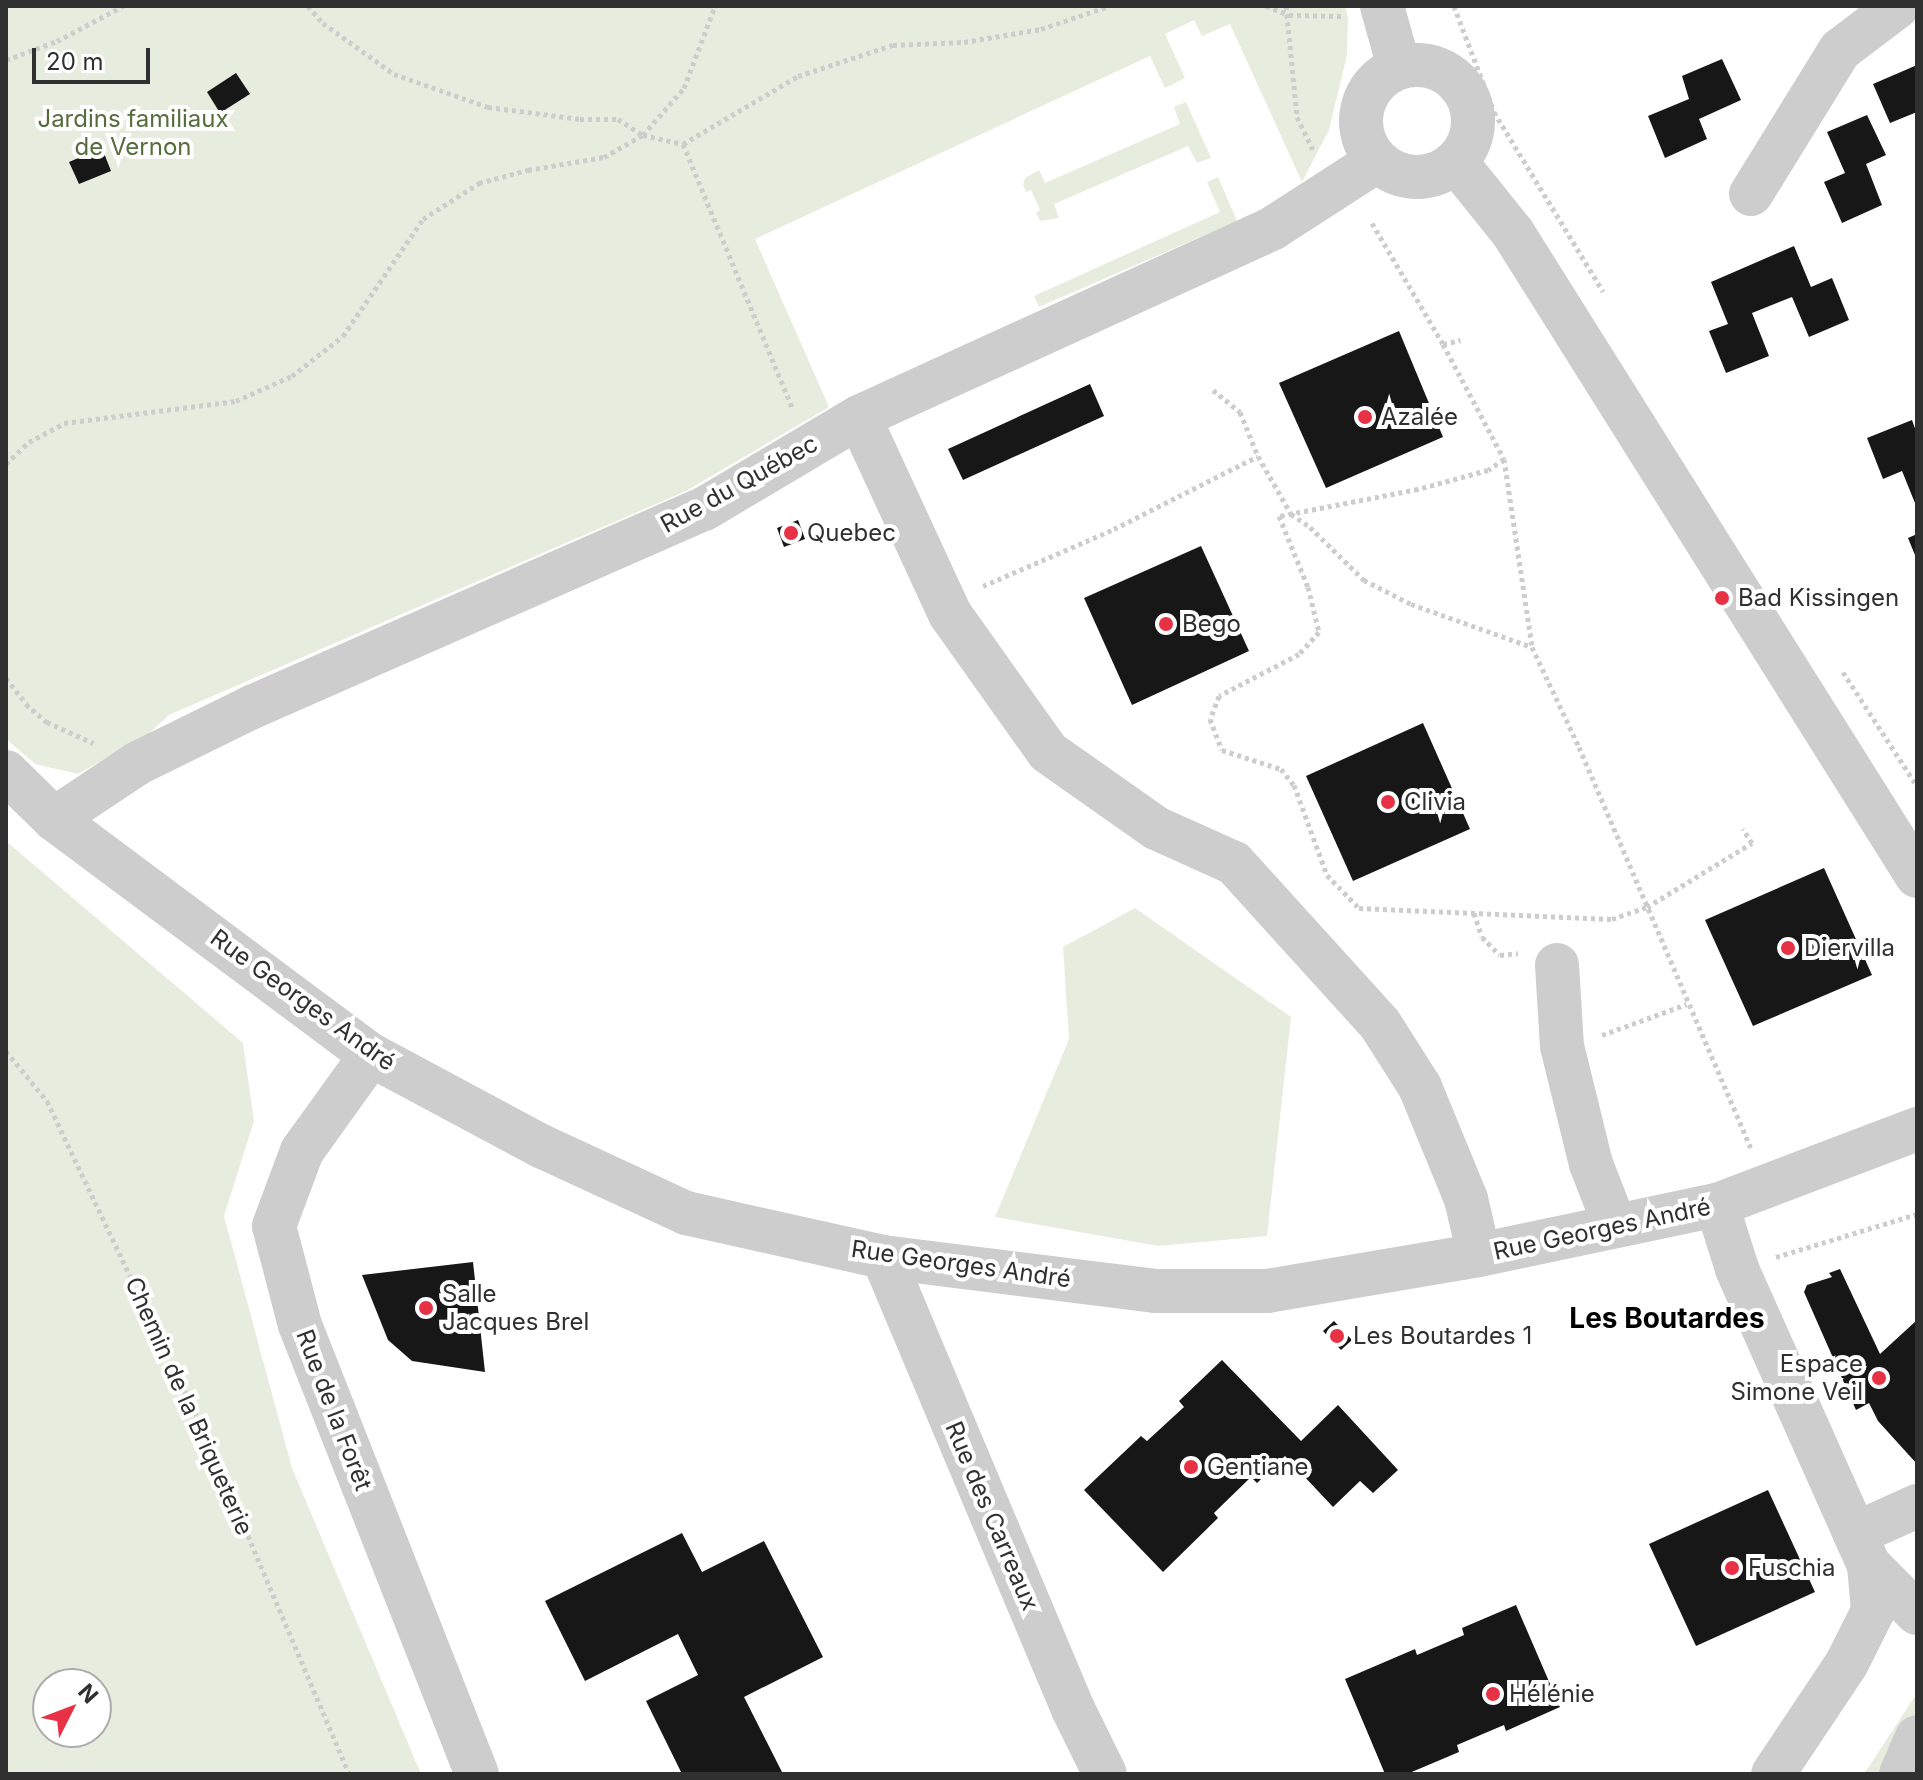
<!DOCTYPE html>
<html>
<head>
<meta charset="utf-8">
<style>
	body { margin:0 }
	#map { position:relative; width:1923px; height:1780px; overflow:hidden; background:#fff; font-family:Inter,sans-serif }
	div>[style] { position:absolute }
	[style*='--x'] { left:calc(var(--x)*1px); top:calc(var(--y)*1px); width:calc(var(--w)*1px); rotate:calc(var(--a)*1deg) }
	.green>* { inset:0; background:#e7edde }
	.building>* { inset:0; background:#171717 }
	.path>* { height:5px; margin-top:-2.5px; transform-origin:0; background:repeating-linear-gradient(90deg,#cdcdcd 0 4px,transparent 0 8px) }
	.minor>* { height:44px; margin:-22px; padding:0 22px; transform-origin:22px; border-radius:22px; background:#cdcdcd }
	.minor>.ring { margin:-22px; padding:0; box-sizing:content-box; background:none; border:44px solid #cdcdcd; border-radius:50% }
	.dots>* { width:22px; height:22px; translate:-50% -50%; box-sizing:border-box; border:4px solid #fff; border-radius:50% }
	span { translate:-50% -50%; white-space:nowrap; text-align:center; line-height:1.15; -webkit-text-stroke:8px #fff; paint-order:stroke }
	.park-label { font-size:24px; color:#556d3d }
	.poi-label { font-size:24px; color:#303030 }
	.left { translate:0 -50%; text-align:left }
	.right { translate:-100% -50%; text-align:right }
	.street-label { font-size:24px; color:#303030 }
	.quarter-label { font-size:28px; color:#000; font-weight:700 }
	.frame { position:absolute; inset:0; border:8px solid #303030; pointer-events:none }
	.north { position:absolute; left:32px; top:1668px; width:80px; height:80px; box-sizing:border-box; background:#fff; border:2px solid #acacac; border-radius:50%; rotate:48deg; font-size:22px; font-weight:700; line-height:32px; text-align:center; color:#303030 }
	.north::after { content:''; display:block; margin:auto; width:28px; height:36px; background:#e73246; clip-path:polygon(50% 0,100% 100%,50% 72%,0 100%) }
	.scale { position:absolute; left:32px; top:48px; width:118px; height:36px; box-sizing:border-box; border:4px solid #303030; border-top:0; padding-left:10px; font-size:24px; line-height:28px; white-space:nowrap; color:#303030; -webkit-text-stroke:6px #fff; paint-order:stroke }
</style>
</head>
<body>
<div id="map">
	<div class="green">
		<i style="clip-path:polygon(6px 6px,1345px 6px,1348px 19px,1347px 55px,1329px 130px,1302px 182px,1230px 24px,1202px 36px,1194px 20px,1165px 34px,1185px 78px,1165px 88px,1150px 56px,755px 239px,829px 407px,686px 491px,169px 715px,146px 736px,78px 774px,35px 764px,6px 739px)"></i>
		<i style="clip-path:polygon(1186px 102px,1211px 158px,1197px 163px,1188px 146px,1054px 204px,1059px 218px,1040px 221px,1036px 213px,1040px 210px,1031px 190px,1026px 192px,1023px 185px,1025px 178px,1039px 170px,1045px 183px,1180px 124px,1174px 107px)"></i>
		<i style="clip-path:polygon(1218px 177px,1237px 221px,1039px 307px,1034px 296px,1220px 212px,1207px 182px)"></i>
		<i style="clip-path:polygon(evenodd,6px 841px,243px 1043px,254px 1121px,224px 1216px,292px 1468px,421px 1774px,6px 1774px,6px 841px,48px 1684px,96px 1684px,96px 1732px,48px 1732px,48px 1684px)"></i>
		<i style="clip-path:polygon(1135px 908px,1291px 1017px,1267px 1236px,1158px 1246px,995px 1217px,1069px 1039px,1063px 947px)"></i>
		<i style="clip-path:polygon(1917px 1693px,1917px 1774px,1864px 1774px)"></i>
	</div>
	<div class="building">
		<i style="clip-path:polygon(1722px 59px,1741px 100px,1699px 119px,1707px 139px,1665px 158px,1648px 116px,1689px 99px,1682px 76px)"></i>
		<i style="clip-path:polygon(1917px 65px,1917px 112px,1890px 123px,1873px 84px)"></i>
		<i style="clip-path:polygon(236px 73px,250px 94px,220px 113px,207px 92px)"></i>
		<i style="clip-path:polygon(1867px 115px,1886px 155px,1866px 164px,1882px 205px,1842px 223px,1824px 182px,1845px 173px,1827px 132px)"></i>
		<i style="clip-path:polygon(102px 148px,111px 171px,79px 184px,69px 162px)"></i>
		<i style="clip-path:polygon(1794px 246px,1811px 287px,1832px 278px,1849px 320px,1809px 337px,1792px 297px,1752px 313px,1769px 356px,1726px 373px,1709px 331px,1728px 324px,1711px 282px)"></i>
		<i style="clip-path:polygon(1399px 331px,1443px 437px,1326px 488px,1279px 383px)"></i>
		<i style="clip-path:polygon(1090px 384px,1104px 416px,963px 480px,948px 449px)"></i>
		<i style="clip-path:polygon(1912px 420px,1917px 434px,1917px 508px,1902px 471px,1883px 479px,1867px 438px)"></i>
		<i style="clip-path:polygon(798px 520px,805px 539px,784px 547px,777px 528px)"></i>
		<i style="clip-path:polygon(1917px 534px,1917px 560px,1908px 538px)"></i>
		<i style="clip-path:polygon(1201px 546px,1249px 651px,1132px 705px,1084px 598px)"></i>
		<i style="clip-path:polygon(1423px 723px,1470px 829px,1353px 881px,1306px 776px)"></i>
		<i style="clip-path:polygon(1824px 868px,1872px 975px,1753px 1026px,1705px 920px)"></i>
		<i style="clip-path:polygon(473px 1262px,485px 1372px,412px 1361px,388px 1340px,362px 1275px)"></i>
		<i style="clip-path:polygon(1840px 1269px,1880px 1354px,1917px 1320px,1917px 1464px,1878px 1421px,1869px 1403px,1856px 1410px,1804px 1292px,1807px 1285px,1832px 1277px,1829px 1273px)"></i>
		<i style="clip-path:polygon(1334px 1321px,1352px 1340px,1341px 1350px,1323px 1331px)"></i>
		<i style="clip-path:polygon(1222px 1360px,1301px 1441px,1338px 1405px,1398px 1470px,1373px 1493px,1360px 1481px,1333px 1507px,1285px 1456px,1257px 1483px,1251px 1477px,1214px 1513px,1218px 1518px,1163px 1572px,1084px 1490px,1141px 1436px,1147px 1441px,1184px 1407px,1179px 1401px)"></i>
		<i style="clip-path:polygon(1768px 1490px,1815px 1592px,1696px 1646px,1649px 1544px)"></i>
		<i style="clip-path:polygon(682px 1533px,702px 1572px,764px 1541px,823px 1657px,744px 1697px,783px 1774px,682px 1774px,646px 1701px,698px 1675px,678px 1634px,585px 1681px,545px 1601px)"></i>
		<i style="clip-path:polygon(1516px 1605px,1560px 1707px,1506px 1731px,1504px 1725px,1457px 1745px,1459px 1752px,1407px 1774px,1385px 1774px,1345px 1679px,1415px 1649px,1417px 1655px,1464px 1635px,1462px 1628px)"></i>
	</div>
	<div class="path">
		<i style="--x:308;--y:6;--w:23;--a:49"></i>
		<i style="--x:323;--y:23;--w:87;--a:35.7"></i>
		<i style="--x:394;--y:74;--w:100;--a:19.3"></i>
		<i style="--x:488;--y:107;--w:93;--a:7.4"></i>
		<i style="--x:580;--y:119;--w:38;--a:0"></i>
		<i style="--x:618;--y:119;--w:30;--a:33"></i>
		<i style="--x:643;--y:135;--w:62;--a:-48.9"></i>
		<i style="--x:684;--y:88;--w:88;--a:-69.3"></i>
		<i style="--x:1266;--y:6;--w:25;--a:21"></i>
		<i style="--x:1289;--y:15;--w:54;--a:1.1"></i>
		<i style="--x:1286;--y:6;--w:112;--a:84.3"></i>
		<i style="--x:1297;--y:117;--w:39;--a:64"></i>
		<i style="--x:1454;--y:6;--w:113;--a:69.3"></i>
		<i style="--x:1494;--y:112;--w:210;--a:58.7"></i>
		<i style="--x:6;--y:60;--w:54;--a:-20.4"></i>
		<i style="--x:57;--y:41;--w:75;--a:-27.9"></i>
		<i style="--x:683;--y:144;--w:287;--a:67.5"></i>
		<i style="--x:1372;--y:223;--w:140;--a:59.6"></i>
		<i style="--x:1443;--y:344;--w:130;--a:62.1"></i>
		<i style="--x:1504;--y:459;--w:190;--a:81.5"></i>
		<i style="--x:1532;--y:647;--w:110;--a:64.8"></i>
		<i style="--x:1579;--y:747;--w:439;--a:66.8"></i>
		<i style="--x:1443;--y:344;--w:18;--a:-13"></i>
		<i style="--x:1213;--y:390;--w:35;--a:39"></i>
		<i style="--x:1240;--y:412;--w:48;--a:67.8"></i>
		<i style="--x:1504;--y:459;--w:19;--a:145"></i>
		<i style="--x:1488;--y:470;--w:73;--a:164.8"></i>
		<i style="--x:1418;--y:489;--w:142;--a:169"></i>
		<i style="--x:1279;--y:516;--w:77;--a:67.8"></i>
		<i style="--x:1308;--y:587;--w:46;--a:76.3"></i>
		<i style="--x:1319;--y:632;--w:30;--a:132"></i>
		<i style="--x:1299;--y:654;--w:90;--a:152.3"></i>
		<i style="--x:1219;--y:696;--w:25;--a:111"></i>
		<i style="--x:1210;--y:719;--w:33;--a:69"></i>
		<i style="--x:1222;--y:750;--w:62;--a:17.9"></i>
		<i style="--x:1281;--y:769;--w:21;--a:51"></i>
		<i style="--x:1294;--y:785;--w:96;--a:69.9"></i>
		<i style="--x:1327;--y:875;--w:46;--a:45.9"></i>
		<i style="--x:1359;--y:908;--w:253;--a:2.5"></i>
		<i style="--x:1612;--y:919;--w:37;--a:-19"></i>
		<i style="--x:1647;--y:907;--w:123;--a:-31.4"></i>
		<i style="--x:1752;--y:843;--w:17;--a:-123"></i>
		<i style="--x:6;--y:464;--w:32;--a:-44"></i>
		<i style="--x:29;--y:442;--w:40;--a:-28"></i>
		<i style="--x:64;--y:423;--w:173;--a:-7.3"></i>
		<i style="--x:236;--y:401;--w:61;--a:-24.1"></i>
		<i style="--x:292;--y:376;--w:65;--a:-38.1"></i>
		<i style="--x:343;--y:336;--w:142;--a:-55.6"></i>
		<i style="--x:423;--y:219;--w:67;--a:-32.7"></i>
		<i style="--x:479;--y:183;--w:51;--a:-14.9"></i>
		<i style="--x:528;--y:170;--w:77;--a:-9.7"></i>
		<i style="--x:604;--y:157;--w:45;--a:-29.4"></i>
		<i style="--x:643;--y:135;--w:41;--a:12.7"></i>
		<i style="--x:683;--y:144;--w:134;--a:-30.6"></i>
		<i style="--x:798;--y:76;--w:100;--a:-18.1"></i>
		<i style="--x:893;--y:45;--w:71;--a:-2.4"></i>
		<i style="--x:964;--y:42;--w:78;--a:-9.6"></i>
		<i style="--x:1041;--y:29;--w:72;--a:-18.7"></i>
		<i style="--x:983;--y:586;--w:143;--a:-23.5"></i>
		<i style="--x:1114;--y:529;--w:161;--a:-26.9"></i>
		<i style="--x:1258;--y:456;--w:67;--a:60.4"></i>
		<i style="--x:1291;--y:514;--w:23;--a:34"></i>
		<i style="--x:1310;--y:527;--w:76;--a:44.5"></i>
		<i style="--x:1364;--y:580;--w:53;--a:27.1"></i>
		<i style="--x:1411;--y:604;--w:128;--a:19.6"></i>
		<i style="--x:1843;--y:672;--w:136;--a:57"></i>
		<i style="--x:6;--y:678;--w:33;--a:52"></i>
		<i style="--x:26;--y:704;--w:28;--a:41"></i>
		<i style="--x:47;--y:722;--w:51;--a:24.5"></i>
		<i style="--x:1474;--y:913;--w:25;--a:72"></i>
		<i style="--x:1482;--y:937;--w:25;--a:45"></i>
		<i style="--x:1500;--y:955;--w:18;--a:-6"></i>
		<i style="--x:1602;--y:1035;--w:90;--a:-20"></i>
		<i style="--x:6;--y:1051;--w:65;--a:50.6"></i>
		<i style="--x:47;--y:1101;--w:359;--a:64.6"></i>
		<i style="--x:201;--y:1425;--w:379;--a:67"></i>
		<i style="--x:1776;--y:1257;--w:147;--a:-17"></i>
	</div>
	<div class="minor">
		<i style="--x:1382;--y:6;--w:63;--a:74.4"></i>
		<i class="ring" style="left:1361px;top:65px;width:68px;height:68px"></i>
		<i style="--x:1456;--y:162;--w:91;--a:51.2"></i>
		<i style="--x:1513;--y:233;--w:759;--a:57.86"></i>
		<i style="--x:1751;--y:194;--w:169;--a:-58.3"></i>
		<i style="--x:1840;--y:50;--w:73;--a:-37.2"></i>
		<i style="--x:859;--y:417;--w:217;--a:65.2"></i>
		<i style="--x:950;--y:614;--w:169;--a:54.6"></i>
		<i style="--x:1048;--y:752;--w:132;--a:35.1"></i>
		<i style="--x:1156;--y:828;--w:85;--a:24.2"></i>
		<i style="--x:1234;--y:863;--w:217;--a:47.8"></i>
		<i style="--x:1380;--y:1024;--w:75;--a:57.6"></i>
		<i style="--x:1420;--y:1087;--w:121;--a:67.7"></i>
		<i style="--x:1466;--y:1199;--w:57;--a:76.9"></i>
		<i style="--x:6;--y:772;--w:67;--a:44.4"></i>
		<i style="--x:54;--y:819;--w:395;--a:36.7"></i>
		<i style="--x:371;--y:1055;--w:193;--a:28.2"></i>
		<i style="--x:541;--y:1146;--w:160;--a:24.8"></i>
		<i style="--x:686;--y:1213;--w:202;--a:12.6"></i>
		<i style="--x:883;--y:1257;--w:274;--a:7.1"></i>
		<i style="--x:1155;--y:1291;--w:112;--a:0"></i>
		<i style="--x:1267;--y:1291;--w:215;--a:-9.6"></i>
		<i style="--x:1479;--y:1255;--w:243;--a:-11.9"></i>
		<i style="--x:1717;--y:1205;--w:214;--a:-20.8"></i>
		<i style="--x:54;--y:819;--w:101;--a:-33.7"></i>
		<i style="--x:138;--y:763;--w:127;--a:-26.2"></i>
		<i style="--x:252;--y:707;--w:493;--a:-23.7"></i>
		<i style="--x:704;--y:509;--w:180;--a:-30.7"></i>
		<i style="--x:859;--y:417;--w:455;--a:-24.5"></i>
		<i style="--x:1273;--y:228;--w:124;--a:-32.8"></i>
		<i style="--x:1557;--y:965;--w:81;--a:86.5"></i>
		<i style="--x:1562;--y:1046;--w:122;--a:76.2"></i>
		<i style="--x:1591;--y:1164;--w:66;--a:68.8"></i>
		<i style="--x:371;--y:1055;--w:118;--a:125.7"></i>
		<i style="--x:302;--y:1151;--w:80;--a:110.5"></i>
		<i style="--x:274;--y:1226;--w:102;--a:75.3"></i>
		<i style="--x:300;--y:1325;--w:483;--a:68.5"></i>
		<i style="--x:1717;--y:1205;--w:67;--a:72.6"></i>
		<i style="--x:1737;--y:1269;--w:324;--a:66"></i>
		<i style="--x:1869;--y:1565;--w:46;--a:85"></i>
		<i style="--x:1873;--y:1611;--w:58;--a:116.6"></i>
		<i style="--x:1847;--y:1663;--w:133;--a:123.7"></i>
		<i style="--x:883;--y:1257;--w:490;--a:67.2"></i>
		<i style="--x:1073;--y:1709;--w:72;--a:63.8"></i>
		<i style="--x:1855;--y:1534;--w:68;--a:-24.3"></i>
		<i style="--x:1869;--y:1565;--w:68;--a:45"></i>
		<i style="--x:1901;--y:1774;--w:40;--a:-66.6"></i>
	</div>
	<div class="dots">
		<i style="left:1365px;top:417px;background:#e73246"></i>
		<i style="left:791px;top:533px;background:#e73246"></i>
		<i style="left:1722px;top:598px;background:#e73246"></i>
		<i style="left:1166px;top:624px;background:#e73246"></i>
		<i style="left:1388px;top:802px;background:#e73246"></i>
		<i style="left:1788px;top:948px;background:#e73246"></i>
		<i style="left:426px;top:1308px;background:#e73246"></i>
		<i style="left:1337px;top:1336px;background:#e73246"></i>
		<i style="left:1879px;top:1378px;background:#e73246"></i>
		<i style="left:1191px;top:1467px;background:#e73246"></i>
		<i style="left:1732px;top:1568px;background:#e73246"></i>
		<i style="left:1493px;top:1694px;background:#e73246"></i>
	</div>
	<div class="park-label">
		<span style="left:133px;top:133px">Jardins familiaux<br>de Vernon</span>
	</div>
	<div class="poi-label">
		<span class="left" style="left:1381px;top:417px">Azalée</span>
		<span class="left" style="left:807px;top:533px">Quebec</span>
		<span class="left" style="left:1738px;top:598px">Bad Kissingen</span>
		<span class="left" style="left:1182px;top:624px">Bego</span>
		<span class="left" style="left:1404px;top:802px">Clivia</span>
		<span class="left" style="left:1804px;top:948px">Diervilla</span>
		<span class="left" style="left:442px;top:1308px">Salle<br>Jacques Brel</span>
		<span class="left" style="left:1353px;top:1336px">Les Boutardes 1</span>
		<span class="right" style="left:1863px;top:1378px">Espace<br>Simone Veil</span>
		<span class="left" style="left:1207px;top:1467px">Gentiane</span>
		<span class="left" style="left:1748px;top:1568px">Fuschia</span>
		<span class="left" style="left:1509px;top:1694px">Hélénie</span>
	</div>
	<div class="street-label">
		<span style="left:739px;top:484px;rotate:-29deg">Rue du Québec</span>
		<span style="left:303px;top:1000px;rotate:36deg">Rue Georges André</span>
		<span style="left:1602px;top:1229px;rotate:-12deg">Rue Georges André</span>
		<span style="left:961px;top:1264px;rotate:8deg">Rue Georges André</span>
		<span style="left:189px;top:1406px;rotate:66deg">Chemin de la Briqueterie</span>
		<span style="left:334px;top:1410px;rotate:69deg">Rue de la Forêt</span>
		<span style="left:992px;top:1516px;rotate:67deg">Rue des Carreaux</span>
	</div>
	<div class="quarter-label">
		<span style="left:1667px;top:1318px">Les Boutardes</span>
	</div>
	<div class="frame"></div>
	<div class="north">N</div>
	<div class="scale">20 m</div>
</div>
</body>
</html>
